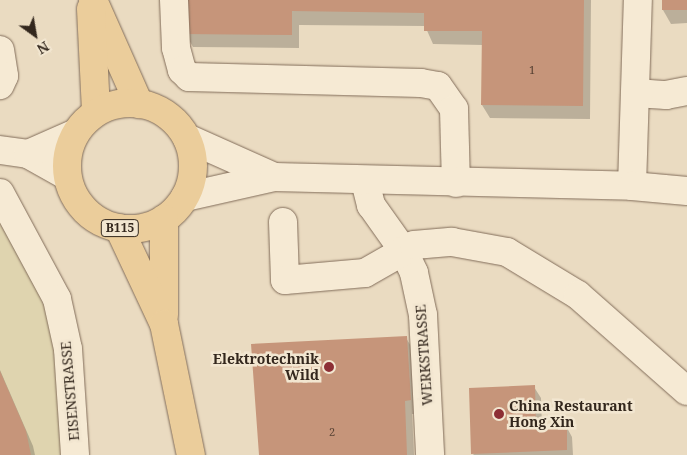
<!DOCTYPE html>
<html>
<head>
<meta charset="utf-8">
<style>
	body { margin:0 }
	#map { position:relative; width:687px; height:455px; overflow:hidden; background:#eadbc1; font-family:"Noto Serif",serif }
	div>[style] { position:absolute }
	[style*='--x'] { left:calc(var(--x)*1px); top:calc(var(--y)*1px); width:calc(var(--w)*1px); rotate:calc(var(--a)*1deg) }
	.farmland>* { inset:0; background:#dfd4af }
	.shadow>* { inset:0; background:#0003 }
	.building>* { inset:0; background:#c6957a }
	.roads { filter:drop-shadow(0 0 1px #826d5a) drop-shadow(0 0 1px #826d5a) }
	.minor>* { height:28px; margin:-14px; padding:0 14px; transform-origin:14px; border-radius:14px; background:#f6ead4 }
	.major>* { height:28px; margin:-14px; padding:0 14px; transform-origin:14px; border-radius:14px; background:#ebcd9b }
	.major>.ring { margin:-14px; padding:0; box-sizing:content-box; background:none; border:28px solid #ebcd9b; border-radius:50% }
	.dots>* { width:14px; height:14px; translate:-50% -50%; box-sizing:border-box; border:2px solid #f2e6d0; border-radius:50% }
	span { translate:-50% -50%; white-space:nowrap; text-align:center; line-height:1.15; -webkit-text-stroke:5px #f2e6d0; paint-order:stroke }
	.number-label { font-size:11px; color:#584234 }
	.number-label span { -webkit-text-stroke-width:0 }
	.shield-label span { padding:1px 4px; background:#f2e6d0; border:1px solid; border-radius:4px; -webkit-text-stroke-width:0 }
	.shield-label { font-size:12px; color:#33271d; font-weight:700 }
	.street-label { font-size:14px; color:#33271d }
	.poi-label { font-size:14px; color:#33271d; font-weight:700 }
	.right { translate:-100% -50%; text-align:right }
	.left { translate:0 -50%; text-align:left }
	.north { position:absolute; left:10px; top:10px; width:50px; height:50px; -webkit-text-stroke:4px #f2e6d0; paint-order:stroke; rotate:148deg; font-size:14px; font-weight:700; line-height:20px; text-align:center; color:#33271d }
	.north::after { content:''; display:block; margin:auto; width:18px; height:22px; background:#33271d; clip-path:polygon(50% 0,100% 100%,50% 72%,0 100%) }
</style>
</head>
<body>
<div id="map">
	<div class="farmland">
		<i style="clip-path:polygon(0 213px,49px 316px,60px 357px,63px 455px,0 455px)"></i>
	</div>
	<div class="shadow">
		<i style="clip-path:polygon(185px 0,591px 0,590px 119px,490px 118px,482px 105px,483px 45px,433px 44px,425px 26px,299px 25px,299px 48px,193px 47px,185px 33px)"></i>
		<i style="clip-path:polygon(663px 0,687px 0,687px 23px,671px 24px,663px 10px)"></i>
		<i style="clip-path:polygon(406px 338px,414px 351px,418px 414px,412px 414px,414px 455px,261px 455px,252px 346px)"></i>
		<i style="clip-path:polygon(0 370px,33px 446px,35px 455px,0 455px)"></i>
		<i style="clip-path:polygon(534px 387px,541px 398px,542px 427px,566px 426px,572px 437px,573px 455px,473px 455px)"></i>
	</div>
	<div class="building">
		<i style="clip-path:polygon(184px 0,584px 0,583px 106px,481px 105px,482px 31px,424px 31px,424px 13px,292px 11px,292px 35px,184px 34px)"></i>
		<i style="clip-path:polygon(662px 0,687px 0,687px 10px,662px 10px)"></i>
		<i style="clip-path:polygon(407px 336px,411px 400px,405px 401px,407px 455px,259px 455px,251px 344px)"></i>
		<i style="clip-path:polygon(0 371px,26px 431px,31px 455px,0 455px)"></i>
		<i style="clip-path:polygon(535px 385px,536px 426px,567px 425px,567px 450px,471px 454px,469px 388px)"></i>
	</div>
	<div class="roads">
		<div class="minor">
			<i style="--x:174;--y:0;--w:48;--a:87.6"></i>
			<i style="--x:176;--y:48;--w:23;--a:75"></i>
			<i style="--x:182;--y:70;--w:10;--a:45"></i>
			<i style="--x:189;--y:77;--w:232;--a:1.5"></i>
			<i style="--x:421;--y:83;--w:17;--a:10"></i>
			<i style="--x:438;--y:86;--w:28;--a:55"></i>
			<i style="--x:454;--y:109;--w:74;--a:88.5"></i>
			<i style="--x:0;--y:50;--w:26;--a:81"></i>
			<i style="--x:4;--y:76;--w:10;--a:114"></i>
			<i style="--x:636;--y:93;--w:30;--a:4"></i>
			<i style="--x:666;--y:95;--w:21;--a:-11"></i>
			<i style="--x:187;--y:138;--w:95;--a:24.1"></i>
			<i style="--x:0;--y:150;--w:28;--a:8"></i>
			<i style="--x:28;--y:154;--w:45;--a:29.4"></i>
			<i style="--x:28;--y:154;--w:52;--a:-23.6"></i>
			<i style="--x:365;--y:181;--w:25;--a:76"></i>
			<i style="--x:371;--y:205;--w:55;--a:54.6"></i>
			<i style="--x:403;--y:250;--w:25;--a:64"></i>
			<i style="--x:414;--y:273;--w:43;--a:77.9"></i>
			<i style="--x:423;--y:315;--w:140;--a:87.1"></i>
			<i style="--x:632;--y:186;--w:186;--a:-88.2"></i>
			<i style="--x:0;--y:193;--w:120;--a:61.7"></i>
			<i style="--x:57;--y:299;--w:51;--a:77.6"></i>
			<i style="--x:68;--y:349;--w:106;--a:86.2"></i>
			<i style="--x:185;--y:197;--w:91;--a:-12.7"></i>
			<i style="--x:274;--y:177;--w:358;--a:1.4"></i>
			<i style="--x:632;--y:186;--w:55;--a:5.2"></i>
			<i style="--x:283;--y:222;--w:58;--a:88"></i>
			<i style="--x:285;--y:280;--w:80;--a:-5"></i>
			<i style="--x:365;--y:273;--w:56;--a:-29.7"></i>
			<i style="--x:414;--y:245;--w:38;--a:-5"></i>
			<i style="--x:452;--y:242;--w:56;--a:10.3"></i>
			<i style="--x:507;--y:252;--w:83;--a:31.2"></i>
			<i style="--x:578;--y:295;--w:145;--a:41.4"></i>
		</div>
		<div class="major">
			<i style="--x:93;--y:0;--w:114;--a:66.1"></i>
			<i style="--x:91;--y:9;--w:103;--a:87.2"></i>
			<i class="ring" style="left:67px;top:103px;width:98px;height:98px"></i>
			<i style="--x:164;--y:219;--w:96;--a:90"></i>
			<i style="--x:119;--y:228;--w:106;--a:64.9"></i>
			<i style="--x:164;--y:324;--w:134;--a:78.4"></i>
		</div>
	</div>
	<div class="dots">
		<i style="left:329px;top:367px;background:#8d2f35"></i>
		<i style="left:499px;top:414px;background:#8d2f35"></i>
	</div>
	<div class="number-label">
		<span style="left:532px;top:70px">1</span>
		<span style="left:332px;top:432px">2</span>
	</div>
	<div class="shield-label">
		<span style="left:120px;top:228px">B115</span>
	</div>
	<div class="street-label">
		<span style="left:424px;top:355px;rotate:-94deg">WERKSTRASSE</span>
		<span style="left:70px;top:391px;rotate:-95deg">EISENSTRASSE</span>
	</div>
	<div class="poi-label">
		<span class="right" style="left:319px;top:367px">Elektrotechnik<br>Wild</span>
		<span class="left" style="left:509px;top:414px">China Restaurant<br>Hong Xin</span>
	</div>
	<div class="north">N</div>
</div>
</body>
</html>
